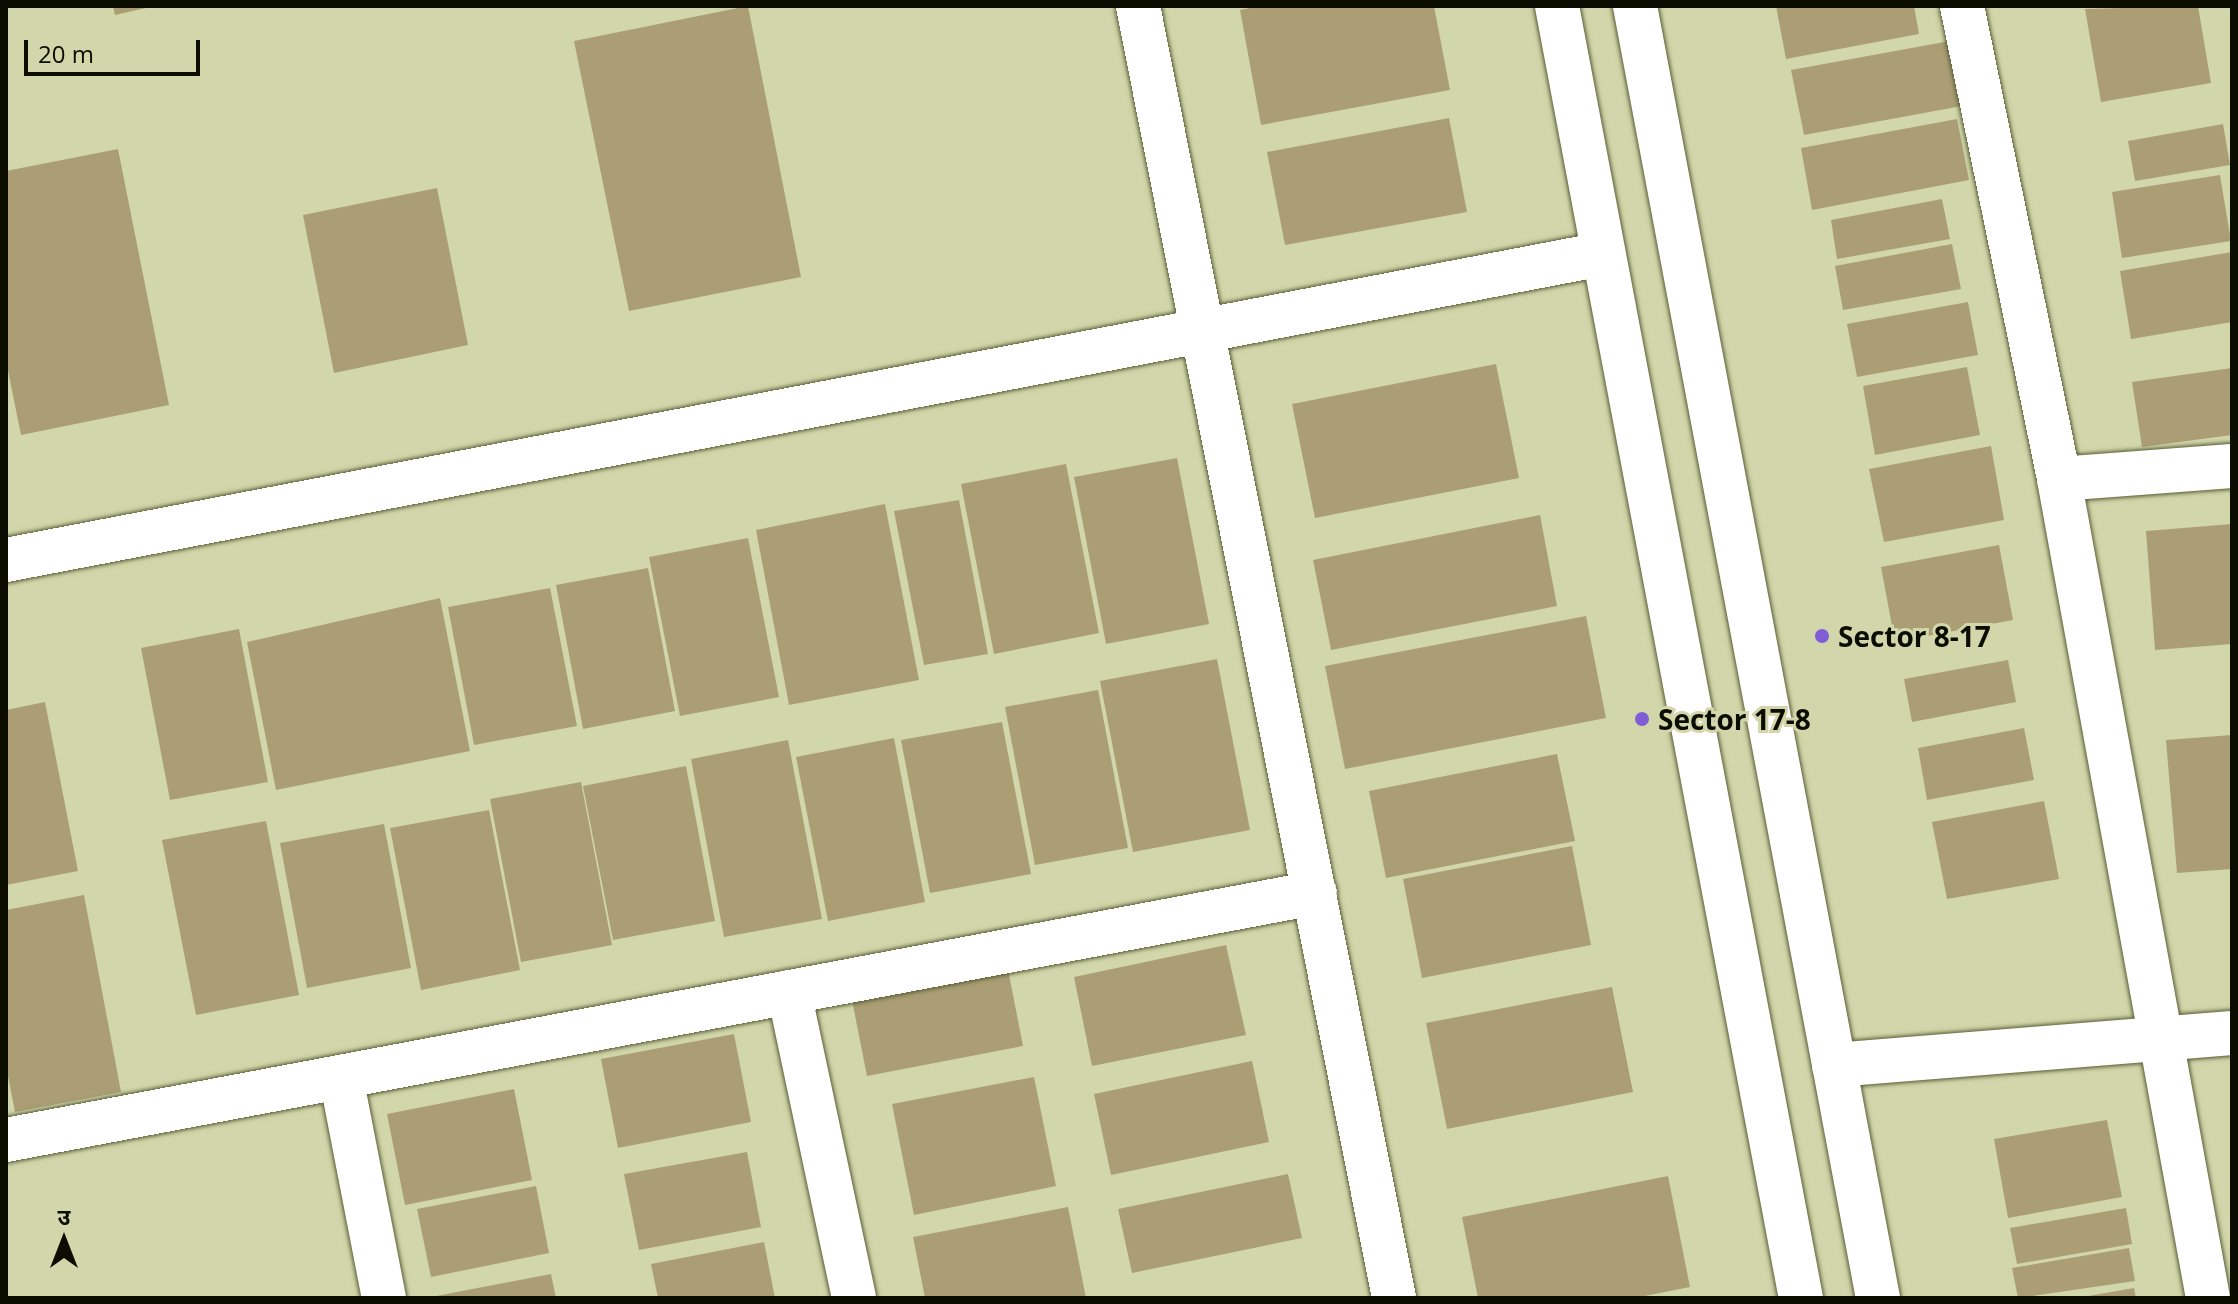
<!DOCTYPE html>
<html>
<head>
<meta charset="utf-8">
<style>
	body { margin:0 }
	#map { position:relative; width:2238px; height:1304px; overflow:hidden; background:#d2d7ab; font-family:"Open Sans","Noto Sans Devanagari",sans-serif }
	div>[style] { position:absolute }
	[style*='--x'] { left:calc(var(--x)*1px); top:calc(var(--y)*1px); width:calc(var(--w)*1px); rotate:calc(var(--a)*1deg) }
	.building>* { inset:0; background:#ab9e75 }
	.roads { filter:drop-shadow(0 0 2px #5a5e37) drop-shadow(0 0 2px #5a5e37) }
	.minor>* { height:44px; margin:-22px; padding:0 22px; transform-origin:22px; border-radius:22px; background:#fff }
	.tertiary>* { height:44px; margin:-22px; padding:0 22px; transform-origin:22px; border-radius:22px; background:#fff }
	.dots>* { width:22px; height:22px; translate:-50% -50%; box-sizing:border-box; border:4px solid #d2d7ab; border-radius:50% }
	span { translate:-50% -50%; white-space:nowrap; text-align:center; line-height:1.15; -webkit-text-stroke:6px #d2d7ab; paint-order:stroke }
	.poi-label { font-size:28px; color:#0b0d01; font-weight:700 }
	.left { translate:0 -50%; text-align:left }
	.frame { position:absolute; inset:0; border:8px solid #0b0d01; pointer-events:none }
	.north { position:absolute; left:24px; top:1200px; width:80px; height:80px; -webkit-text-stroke:6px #d2d7ab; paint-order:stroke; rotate:0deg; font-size:22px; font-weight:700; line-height:32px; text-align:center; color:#0b0d01 }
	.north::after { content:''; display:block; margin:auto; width:28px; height:36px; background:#0b0d01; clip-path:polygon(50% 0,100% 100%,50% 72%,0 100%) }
	.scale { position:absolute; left:24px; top:40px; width:176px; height:36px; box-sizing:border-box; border:4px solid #0b0d01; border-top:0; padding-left:10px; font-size:24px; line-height:28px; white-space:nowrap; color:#0b0d01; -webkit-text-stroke:6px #d2d7ab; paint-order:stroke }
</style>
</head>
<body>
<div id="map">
	<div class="building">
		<i style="clip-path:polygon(113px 6px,150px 6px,150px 7px,115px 15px)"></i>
		<i style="clip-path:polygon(748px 6px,801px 277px,629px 311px,574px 41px)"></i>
		<i style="clip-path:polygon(1260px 6px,1434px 6px,1450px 90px,1261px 125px,1240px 10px)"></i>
		<i style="clip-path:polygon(1776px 6px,1914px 6px,1919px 34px,1786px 59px)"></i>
		<i style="clip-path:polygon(2198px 6px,2211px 83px,2101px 102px,2085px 9px)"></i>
		<i style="clip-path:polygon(1950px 41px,1962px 106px,1804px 135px,1791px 70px)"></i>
		<i style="clip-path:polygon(1449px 118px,1467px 212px,1285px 245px,1267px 152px)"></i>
		<i style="clip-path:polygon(1957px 119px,1969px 180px,1812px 210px,1801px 148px)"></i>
		<i style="clip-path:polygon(2223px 124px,2230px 165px,2135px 181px,2128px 141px)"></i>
		<i style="clip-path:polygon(118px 149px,169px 405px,21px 435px,6px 361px,6px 171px)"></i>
		<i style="clip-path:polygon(2220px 175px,2231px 241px,2122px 258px,2112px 192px)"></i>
		<i style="clip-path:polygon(437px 188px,468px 345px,334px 373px,303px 215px)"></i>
		<i style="clip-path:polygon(1942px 199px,1950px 239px,1837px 259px,1831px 220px)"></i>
		<i style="clip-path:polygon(1952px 244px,1961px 289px,1843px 310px,1835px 266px)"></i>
		<i style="clip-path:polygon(2232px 252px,2232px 322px,2131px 339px,2120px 271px)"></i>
		<i style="clip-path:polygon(1968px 302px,1978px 355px,1857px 377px,1847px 324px)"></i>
		<i style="clip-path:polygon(1496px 364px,1519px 478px,1315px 518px,1292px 404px)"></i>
		<i style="clip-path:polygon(1967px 367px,1980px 435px,1875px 455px,1863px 386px)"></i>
		<i style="clip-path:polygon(2232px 368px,2232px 435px,2142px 447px,2132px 382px)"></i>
		<i style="clip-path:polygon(1991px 446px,2004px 520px,1884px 542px,1869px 469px)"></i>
		<i style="clip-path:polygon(1177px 458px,1209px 624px,1106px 644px,1074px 477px)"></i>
		<i style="clip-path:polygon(1066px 464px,1099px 633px,994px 654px,961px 484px)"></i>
		<i style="clip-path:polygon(959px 500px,988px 654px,924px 665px,894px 511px)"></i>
		<i style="clip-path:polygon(885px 504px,919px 680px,789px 705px,756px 530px)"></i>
		<i style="clip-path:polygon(1540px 515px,1557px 606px,1331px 650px,1313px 560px)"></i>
		<i style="clip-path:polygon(2232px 524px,2232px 644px,2155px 650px,2146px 531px)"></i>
		<i style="clip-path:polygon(748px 538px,779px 697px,680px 716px,649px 557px)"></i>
		<i style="clip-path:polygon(1999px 545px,2013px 620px,1895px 642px,1881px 567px)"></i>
		<i style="clip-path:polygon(648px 568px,675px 711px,583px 729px,556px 585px)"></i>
		<i style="clip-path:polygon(550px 588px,577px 726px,474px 745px,448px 607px)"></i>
		<i style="clip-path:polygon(440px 598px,470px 751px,276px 790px,247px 642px)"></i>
		<i style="clip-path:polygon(1586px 616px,1606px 718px,1345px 769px,1325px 666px)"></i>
		<i style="clip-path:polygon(239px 629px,268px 782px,170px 800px,141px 648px)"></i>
		<i style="clip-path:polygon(1217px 659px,1250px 830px,1133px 852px,1100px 681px)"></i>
		<i style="clip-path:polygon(2008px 660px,2016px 702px,1912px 722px,1904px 679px)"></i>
		<i style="clip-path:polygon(1098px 690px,1128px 848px,1035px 865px,1005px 707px)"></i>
		<i style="clip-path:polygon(45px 702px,78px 871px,6px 885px,6px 710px)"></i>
		<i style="clip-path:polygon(1002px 722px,1031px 874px,930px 893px,901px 740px)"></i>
		<i style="clip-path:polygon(2024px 728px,2034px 780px,1927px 800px,1918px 748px)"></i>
		<i style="clip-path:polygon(2232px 735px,2232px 869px,2177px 873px,2166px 740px)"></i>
		<i style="clip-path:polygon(894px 738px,925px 902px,828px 921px,796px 757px)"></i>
		<i style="clip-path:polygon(788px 740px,822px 919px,724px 937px,691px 759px)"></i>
		<i style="clip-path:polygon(1557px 754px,1575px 841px,1386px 878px,1369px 791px)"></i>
		<i style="clip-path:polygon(686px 766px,715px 921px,613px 940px,583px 786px)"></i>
		<i style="clip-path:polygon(581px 782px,612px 945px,521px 962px,490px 799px)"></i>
		<i style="clip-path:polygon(2044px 801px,2059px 879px,1947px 899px,1932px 822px)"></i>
		<i style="clip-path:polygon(489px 810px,520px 970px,421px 990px,390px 828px)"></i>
		<i style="clip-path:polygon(266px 821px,299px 995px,196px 1015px,162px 840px)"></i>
		<i style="clip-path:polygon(384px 824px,411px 968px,307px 988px,280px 843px)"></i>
		<i style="clip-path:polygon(1572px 846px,1591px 945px,1422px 978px,1403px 879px)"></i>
		<i style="clip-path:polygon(84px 895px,121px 1092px,15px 1112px,6px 1066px,6px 910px)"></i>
		<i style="clip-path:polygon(1226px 945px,1246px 1035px,1092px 1066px,1074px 977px)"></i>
		<i style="clip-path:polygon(1006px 959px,1023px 1046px,867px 1076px,850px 990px)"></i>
		<i style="clip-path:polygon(1612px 987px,1633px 1092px,1447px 1129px,1426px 1023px)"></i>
		<i style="clip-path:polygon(734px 1034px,751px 1122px,618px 1148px,601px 1059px)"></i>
		<i style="clip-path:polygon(1252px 1061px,1269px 1142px,1111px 1175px,1094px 1094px)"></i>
		<i style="clip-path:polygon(1034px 1077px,1056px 1186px,914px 1215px,892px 1104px)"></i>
		<i style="clip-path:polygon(514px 1089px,532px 1180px,405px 1205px,387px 1114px)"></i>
		<i style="clip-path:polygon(2107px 1120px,2122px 1197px,2008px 1218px,1994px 1139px)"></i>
		<i style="clip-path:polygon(747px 1152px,761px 1227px,639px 1250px,624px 1174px)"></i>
		<i style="clip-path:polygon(1288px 1174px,1302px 1238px,1132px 1273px,1118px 1209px)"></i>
		<i style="clip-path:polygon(1668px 1176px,1690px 1287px,1635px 1298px,1478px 1298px,1462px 1217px)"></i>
		<i style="clip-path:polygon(536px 1186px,549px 1253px,431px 1277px,417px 1209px)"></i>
		<i style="clip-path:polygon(1068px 1207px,1086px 1298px,925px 1298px,913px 1237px)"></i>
		<i style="clip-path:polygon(2126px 1208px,2132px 1244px,2017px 1264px,2010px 1228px)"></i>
		<i style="clip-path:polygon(764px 1242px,775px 1298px,658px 1298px,651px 1264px)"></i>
		<i style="clip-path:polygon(2129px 1248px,2135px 1281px,2018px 1298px,2012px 1268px)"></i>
		<i style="clip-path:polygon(551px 1274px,556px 1298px,431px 1298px,431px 1297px)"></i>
		<i style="clip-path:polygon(2134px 1288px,2136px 1298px,2088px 1298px,2088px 1296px)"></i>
	</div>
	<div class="roads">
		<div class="minor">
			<i style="--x:1138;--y:6;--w:1317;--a:78.79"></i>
			<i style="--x:1962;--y:6;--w:483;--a:78.4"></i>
			<i style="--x:2059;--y:479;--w:832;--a:79.69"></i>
			<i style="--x:2059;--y:479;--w:173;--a:-4.3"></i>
			<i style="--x:789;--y:992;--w:313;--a:78"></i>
			<i style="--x:341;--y:1077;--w:225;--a:79"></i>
			<i style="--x:6;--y:1140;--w:1332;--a:-10.69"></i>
		</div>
		<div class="tertiary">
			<i style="--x:1557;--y:6;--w:1315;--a:79.31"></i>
			<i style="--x:1635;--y:6;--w:1315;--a:79.35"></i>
			<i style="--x:6;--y:560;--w:1626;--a:-10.85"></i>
			<i style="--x:1834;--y:1065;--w:399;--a:-4.6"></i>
		</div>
	</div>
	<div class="dots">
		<i style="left:1822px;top:636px;background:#805dd7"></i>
		<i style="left:1642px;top:719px;background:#805dd7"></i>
	</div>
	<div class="poi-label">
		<span class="left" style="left:1838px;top:636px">Sector 8-17</span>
		<span class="left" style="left:1658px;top:719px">Sector 17-8</span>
	</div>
	<div class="frame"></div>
	<div class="north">उ</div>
	<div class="scale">20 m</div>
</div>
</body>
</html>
